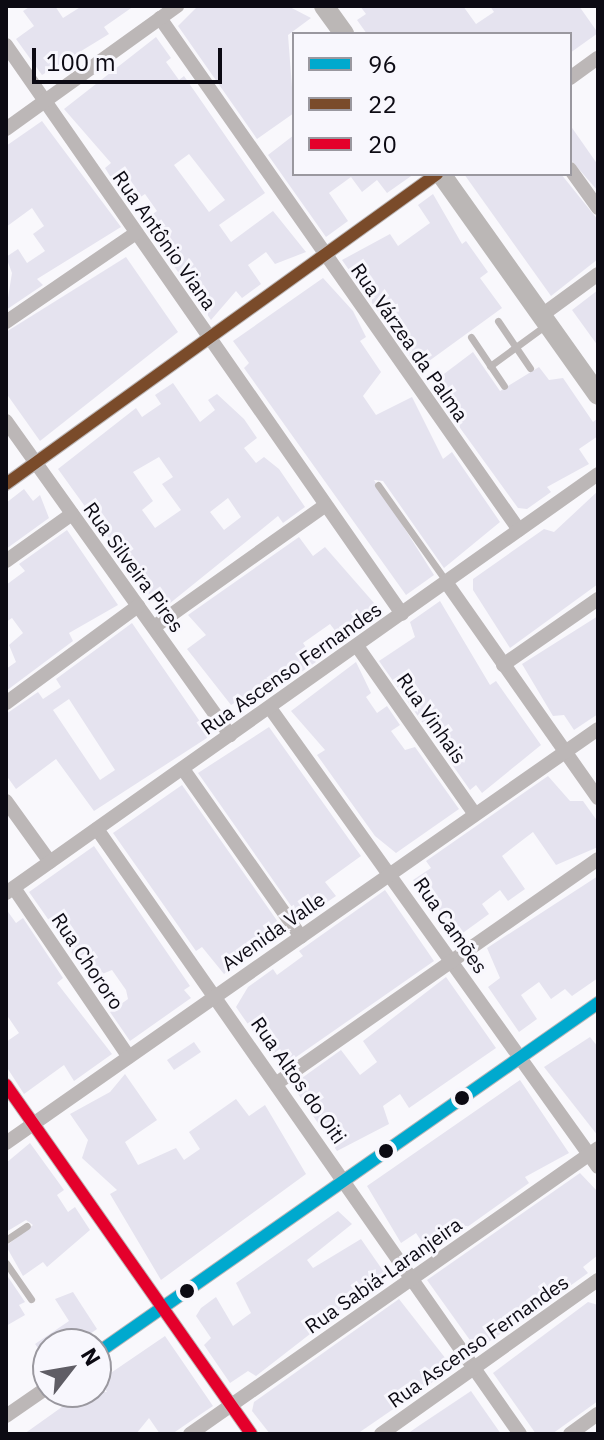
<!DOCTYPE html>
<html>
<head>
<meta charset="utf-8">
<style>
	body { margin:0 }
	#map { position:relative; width:604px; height:1440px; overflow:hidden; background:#f9f8fc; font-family:"IBM Plex Sans",sans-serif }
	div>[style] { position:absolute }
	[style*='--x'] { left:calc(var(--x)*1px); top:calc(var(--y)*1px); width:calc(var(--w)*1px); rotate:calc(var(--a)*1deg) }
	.building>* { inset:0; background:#e5e3ef }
	.lane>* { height:7px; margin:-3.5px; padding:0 3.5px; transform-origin:3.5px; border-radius:3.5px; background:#bcb7b7 }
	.street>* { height:14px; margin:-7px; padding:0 7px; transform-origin:7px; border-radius:7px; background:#bcb7b7 }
	.secondary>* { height:20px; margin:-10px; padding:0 10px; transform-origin:10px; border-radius:10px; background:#bbb7b6 }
	.bus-1>* { height:12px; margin:-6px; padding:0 6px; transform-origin:6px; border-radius:6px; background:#00a9ce }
	.bus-2>* { height:12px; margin:-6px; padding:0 6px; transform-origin:6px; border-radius:6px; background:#7a4b2a }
	.bus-3>* { height:12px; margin:-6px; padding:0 6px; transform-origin:6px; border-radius:6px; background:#e4002b }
	.dots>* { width:22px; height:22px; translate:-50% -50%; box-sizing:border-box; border:4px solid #f8f7fd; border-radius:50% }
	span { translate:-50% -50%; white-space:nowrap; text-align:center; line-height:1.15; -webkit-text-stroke:6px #f8f7fd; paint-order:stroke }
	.street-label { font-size:20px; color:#0c0a13 }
	.frame { position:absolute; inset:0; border:8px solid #0c0a13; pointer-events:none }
	.legend { position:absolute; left:292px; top:32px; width:280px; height:144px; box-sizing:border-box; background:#f8f7fd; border:2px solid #9a989f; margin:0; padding:10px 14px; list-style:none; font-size:24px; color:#0c0a13 }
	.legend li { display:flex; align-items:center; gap:16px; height:40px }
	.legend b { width:40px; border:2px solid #9a989f }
	.north { position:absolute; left:32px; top:1328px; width:80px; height:80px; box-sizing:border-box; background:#f8f7fd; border:2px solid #9a989f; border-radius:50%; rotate:59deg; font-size:22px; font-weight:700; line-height:32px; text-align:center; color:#0c0a13 }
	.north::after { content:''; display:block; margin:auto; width:28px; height:36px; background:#5f5d65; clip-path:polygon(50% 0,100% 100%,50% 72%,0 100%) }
	.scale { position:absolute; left:32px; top:48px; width:190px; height:36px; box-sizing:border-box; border:4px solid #0c0a13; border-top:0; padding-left:10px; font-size:24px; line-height:28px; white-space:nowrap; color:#0c0a13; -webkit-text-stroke:6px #f8f7fd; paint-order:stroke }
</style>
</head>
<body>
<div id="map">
	<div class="building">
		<i style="clip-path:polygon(31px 6px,55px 6px,63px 18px,82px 6px,134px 6px,104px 27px,109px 34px,42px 75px,16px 39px,34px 26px,23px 11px)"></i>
		<i style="clip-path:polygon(198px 6px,288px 6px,311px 18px,288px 35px,294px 113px,257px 139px,178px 26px)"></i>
		<i style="clip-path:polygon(360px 6px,463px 6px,476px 24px,494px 12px,490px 6px,579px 6px,598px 33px,570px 53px,570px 34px,367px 34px,357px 20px,366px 14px)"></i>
		<i style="clip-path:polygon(evenodd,156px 37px,171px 58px,166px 62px,179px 80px,184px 76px,265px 193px,219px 225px,231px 242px,273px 211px,306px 252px,275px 264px,266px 252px,248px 265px,261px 284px,242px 298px,236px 291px,211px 320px,143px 221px,157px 211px,145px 194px,139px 198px,110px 176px,105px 168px,111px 163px,64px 109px,156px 37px,189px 154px,225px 200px,209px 212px,174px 165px,189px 154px)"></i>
		<i style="clip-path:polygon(42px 121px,121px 227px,37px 279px,43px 285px,6px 310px,12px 273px,6px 257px,18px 249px,27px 263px,45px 251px,33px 234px,44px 226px,32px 208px,6px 227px,6px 146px)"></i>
		<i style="clip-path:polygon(570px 125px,598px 165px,598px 191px,570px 159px)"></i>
		<i style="clip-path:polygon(294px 135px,294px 174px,414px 174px,387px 193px,377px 180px,362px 192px,351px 177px,329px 193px,348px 221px,326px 237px,268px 155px)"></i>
		<i style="clip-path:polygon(464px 174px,561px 174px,598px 220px,598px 259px,551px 296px)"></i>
		<i style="clip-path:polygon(433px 194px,462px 244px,466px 241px,488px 272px,480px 278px,502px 308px,418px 369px,342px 260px,390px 234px,398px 246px,430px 223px,418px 205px)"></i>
		<i style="clip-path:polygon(126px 257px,178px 332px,40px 441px,6px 393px,6px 332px)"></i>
		<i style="clip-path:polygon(323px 278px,353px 311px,366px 337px,360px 341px,381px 372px,363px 396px,376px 415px,412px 397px,443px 459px,452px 452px,500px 522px,444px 568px,383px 481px,374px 480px,434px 575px,406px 595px,244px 368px,249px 363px,233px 341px)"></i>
		<i style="clip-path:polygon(598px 290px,598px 346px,572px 310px)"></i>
		<i style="clip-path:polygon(473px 352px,500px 391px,539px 367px,549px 380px,563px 378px,593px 422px,598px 418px,598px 436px,579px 449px,589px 464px,547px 487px,551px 492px,527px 509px,518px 508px,434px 392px,442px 387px,436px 380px)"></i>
		<i style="clip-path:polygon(evenodd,173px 383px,200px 422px,215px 410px,208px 400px,217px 394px,244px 419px,257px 438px,244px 448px,256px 463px,264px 457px,279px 469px,305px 507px,283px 523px,278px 516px,169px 604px,148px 594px,58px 469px,136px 408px,142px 417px,161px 404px,155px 395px,173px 383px,159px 457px,173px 477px,162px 484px,181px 510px,155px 528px,142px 510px,153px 501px,133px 472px,159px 457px,173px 383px,228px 498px,241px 517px,224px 530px,210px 512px,228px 498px)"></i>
		<i style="clip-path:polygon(24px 489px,33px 501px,40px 495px,49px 518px,6px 549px,6px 503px)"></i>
		<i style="clip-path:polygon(598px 491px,598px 584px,510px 648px,473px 590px,473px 579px,544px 529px,554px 532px)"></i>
		<i style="clip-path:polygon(67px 530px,118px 605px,69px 633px,73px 641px,6px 691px,6px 669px,16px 662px,9px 645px,23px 633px,12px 618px,6px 622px,6px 585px,25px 571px,19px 564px)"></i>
		<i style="clip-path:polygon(299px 537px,313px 556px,325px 547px,381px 611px,343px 641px,330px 624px,303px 643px,316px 662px,246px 709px,239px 700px,231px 705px,187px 649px,206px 635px,188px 615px)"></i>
		<i style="clip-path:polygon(440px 601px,490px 685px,496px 681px,541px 745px,482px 793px,476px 785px,470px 790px,379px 661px,415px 637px,410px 622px)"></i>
		<i style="clip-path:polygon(598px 616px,598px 714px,574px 730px,564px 715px,553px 716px,522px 664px)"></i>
		<i style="clip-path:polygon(evenodd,132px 623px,210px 736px,94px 811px,56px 759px,16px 789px,6px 775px,6px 714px,38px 692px,43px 699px,61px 687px,56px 679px,132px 623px,69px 699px,115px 770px,100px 780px,53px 710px,69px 699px)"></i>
		<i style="clip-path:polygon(356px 662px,371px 693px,366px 697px,377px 713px,387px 706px,400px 725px,391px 731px,405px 750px,415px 747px,459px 809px,396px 853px,375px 836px,317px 755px,325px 750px,291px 711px)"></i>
		<i style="clip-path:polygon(269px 727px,361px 856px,325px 882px,336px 896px,301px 920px,198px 773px)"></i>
		<i style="clip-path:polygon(548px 776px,570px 801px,583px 801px,598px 822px,598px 847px,556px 865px,533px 832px,502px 856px,525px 889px,508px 901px,500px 890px,482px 904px,489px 914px,460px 935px,413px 880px,431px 868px,426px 861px)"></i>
		<i style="clip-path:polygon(182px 785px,285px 932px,224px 974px,202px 947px,196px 951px,113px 833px)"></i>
		<i style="clip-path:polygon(94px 846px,190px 986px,184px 990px,191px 998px,130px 1041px,110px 1012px,128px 999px,126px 990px,112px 970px,90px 979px,29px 892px)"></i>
		<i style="clip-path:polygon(598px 876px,598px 978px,572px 996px,565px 989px,551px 999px,539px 982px,521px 995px,537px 1019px,519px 1032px,488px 987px,500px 978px,487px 948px)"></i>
		<i style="clip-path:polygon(385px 890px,434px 961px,289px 1062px,280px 1049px,270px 1056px,236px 1007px,248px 987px,273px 969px,277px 975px,303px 956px,299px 951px)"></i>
		<i style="clip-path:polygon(6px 909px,16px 923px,23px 918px,63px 978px,57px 983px,112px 1054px,74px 1081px,64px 1065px,24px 1094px,6px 1066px,6px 1042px,19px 1033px,6px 1014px)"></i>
		<i style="clip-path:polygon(446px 977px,496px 1048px,409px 1108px,400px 1094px,383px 1106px,389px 1124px,337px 1151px,292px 1085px,341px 1050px,360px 1075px,377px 1062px,363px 1041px)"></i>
		<i style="clip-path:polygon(590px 1037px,598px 1047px,598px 1136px,544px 1067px)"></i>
		<i style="clip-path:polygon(194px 1042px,201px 1052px,174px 1070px,167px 1060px)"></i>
		<i style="clip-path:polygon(125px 1074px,157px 1120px,125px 1142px,138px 1165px,176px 1148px,184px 1160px,200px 1149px,189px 1132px,236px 1099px,249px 1116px,265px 1105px,306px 1174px,161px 1280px,110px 1194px,117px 1190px,82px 1158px,88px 1140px,70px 1114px,110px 1092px)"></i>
		<i style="clip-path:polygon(520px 1080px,569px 1153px,525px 1177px,529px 1183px,442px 1245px,428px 1251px,416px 1233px,401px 1243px,367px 1186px)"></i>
		<i style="clip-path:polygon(30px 1143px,64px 1190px,57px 1195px,68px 1212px,75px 1207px,90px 1230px,47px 1267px,43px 1262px,23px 1276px,6px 1246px,33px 1225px,26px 1220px,6px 1232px,6px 1163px)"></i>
		<i style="clip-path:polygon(580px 1173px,598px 1192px,598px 1255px,583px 1267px,588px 1273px,556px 1296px,551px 1289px,527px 1307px,531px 1313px,477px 1350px,427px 1280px)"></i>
		<i style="clip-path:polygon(338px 1211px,352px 1224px,307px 1260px,313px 1268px,361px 1239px,386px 1275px,256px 1376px,248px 1371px,230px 1383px,204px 1345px,211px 1338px,196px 1316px,201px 1308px,216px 1297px,233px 1326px,251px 1313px,236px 1283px)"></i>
		<i style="clip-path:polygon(6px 1274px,25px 1302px,19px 1305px,25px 1315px,6px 1326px)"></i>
		<i style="clip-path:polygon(73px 1292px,97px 1329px,76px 1344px,48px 1344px,48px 1361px,35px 1344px,69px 1321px,55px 1299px)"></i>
		<i style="clip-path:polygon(399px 1299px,453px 1368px,357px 1434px,270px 1434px,252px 1411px,254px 1402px)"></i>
		<i style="clip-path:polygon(588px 1302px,598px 1305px,598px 1401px,552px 1434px,536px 1434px,493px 1373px)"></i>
		<i style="clip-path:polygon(165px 1336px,213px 1406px,204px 1412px,172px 1434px,160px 1434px,149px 1418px,136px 1434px,24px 1434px,83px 1392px,107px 1392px,99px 1381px)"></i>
		<i style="clip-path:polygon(471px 1391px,501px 1434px,407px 1434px,420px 1425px)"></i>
	</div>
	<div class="lane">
		<i style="--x:498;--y:321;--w:57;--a:55.8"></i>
		<i style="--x:471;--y:337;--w:59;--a:56"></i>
		<i style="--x:490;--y:366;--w:69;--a:-36.2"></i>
		<i style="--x:378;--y:485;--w:118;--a:54.7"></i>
		<i style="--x:6;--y:1240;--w:25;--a:-34"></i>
		<i style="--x:6;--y:1263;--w:44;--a:55.2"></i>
	</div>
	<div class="street">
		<i style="--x:160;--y:18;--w:625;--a:54.96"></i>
		<i style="--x:6;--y:45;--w:693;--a:55.16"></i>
		<i style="--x:570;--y:78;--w:34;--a:-36"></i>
		<i style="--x:6;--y:129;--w:211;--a:-35.7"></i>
		<i style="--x:570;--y:169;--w:48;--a:54.3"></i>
		<i style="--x:542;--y:315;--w:69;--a:-36.2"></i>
		<i style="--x:6;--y:322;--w:158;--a:-34.4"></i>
		<i style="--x:6;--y:421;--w:386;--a:54.5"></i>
		<i style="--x:6;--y:484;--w:531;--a:-35.73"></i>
		<i style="--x:6;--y:561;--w:81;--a:-35.5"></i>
		<i style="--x:446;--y:582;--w:264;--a:54.9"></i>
		<i style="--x:154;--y:627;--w:209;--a:-35.4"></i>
		<i style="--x:357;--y:646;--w:204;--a:55"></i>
		<i style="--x:503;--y:665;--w:116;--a:-34.8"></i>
		<i style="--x:6;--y:703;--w:164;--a:-36.3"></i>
		<i style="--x:270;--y:708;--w:564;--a:54.45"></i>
		<i style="--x:183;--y:769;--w:205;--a:54.9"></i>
		<i style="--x:6;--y:801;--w:75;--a:54.2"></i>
		<i style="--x:97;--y:829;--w:738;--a:55.04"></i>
		<i style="--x:14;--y:888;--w:204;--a:55.8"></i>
		<i style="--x:6;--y:893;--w:725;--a:-35.29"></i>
		<i style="--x:277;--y:1083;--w:391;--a:-34.9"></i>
		<i style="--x:6;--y:1085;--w:426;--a:54.9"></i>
		<i style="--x:6;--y:1143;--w:722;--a:-34.97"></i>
		<i style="--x:96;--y:1354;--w:613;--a:-34.96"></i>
		<i style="--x:6;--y:1416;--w:51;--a:-34.6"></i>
		<i style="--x:190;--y:1434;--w:498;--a:-35"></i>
		<i style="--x:381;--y:1434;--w:266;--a:-35.4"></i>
		<i style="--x:570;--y:1434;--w:34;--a:-36"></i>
	</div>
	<div class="secondary">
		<i style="--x:324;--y:6;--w:34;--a:54"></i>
		<i style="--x:441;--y:174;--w:271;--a:54.6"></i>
	</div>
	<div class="bus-1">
		<i style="--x:96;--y:1354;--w:613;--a:-34.96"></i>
	</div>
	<div class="bus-2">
		<i style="--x:6;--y:484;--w:531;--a:-35.73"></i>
	</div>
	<div class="bus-3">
		<i style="--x:6;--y:1085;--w:426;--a:54.9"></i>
	</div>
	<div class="dots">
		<i style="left:462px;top:1098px;background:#0c0a13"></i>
		<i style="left:386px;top:1151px;background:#0c0a13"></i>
		<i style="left:187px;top:1291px;background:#0c0a13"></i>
	</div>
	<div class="street-label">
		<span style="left:165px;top:240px;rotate:55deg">Rua Antônio Viana</span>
		<span style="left:410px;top:342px;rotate:55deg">Rua Várzea da Palma</span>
		<span style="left:134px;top:567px;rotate:54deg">Rua Silveira Pires</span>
		<span style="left:291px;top:668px;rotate:-35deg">Rua Ascenso Fernandes</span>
		<span style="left:432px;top:718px;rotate:55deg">Rua Vinhais</span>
		<span style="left:451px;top:925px;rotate:55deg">Rua Camões</span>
		<span style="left:273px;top:931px;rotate:-35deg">Avenida Valle</span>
		<span style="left:88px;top:961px;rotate:56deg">Rua Chororo</span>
		<span style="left:299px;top:1080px;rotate:55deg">Rua Altos do Oiti</span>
		<span style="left:383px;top:1275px;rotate:-35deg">Rua Sabiá-Laranjeira</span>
		<span style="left:478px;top:1341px;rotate:-35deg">Rua Ascenso Fernandes</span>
	</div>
	<div class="frame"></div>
	<ul class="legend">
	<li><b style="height:10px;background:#00a9ce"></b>96</li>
	<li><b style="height:10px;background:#7a4b2a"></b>22</li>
	<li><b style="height:10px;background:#e4002b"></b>20</li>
	</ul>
	<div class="north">N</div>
	<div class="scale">100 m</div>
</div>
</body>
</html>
